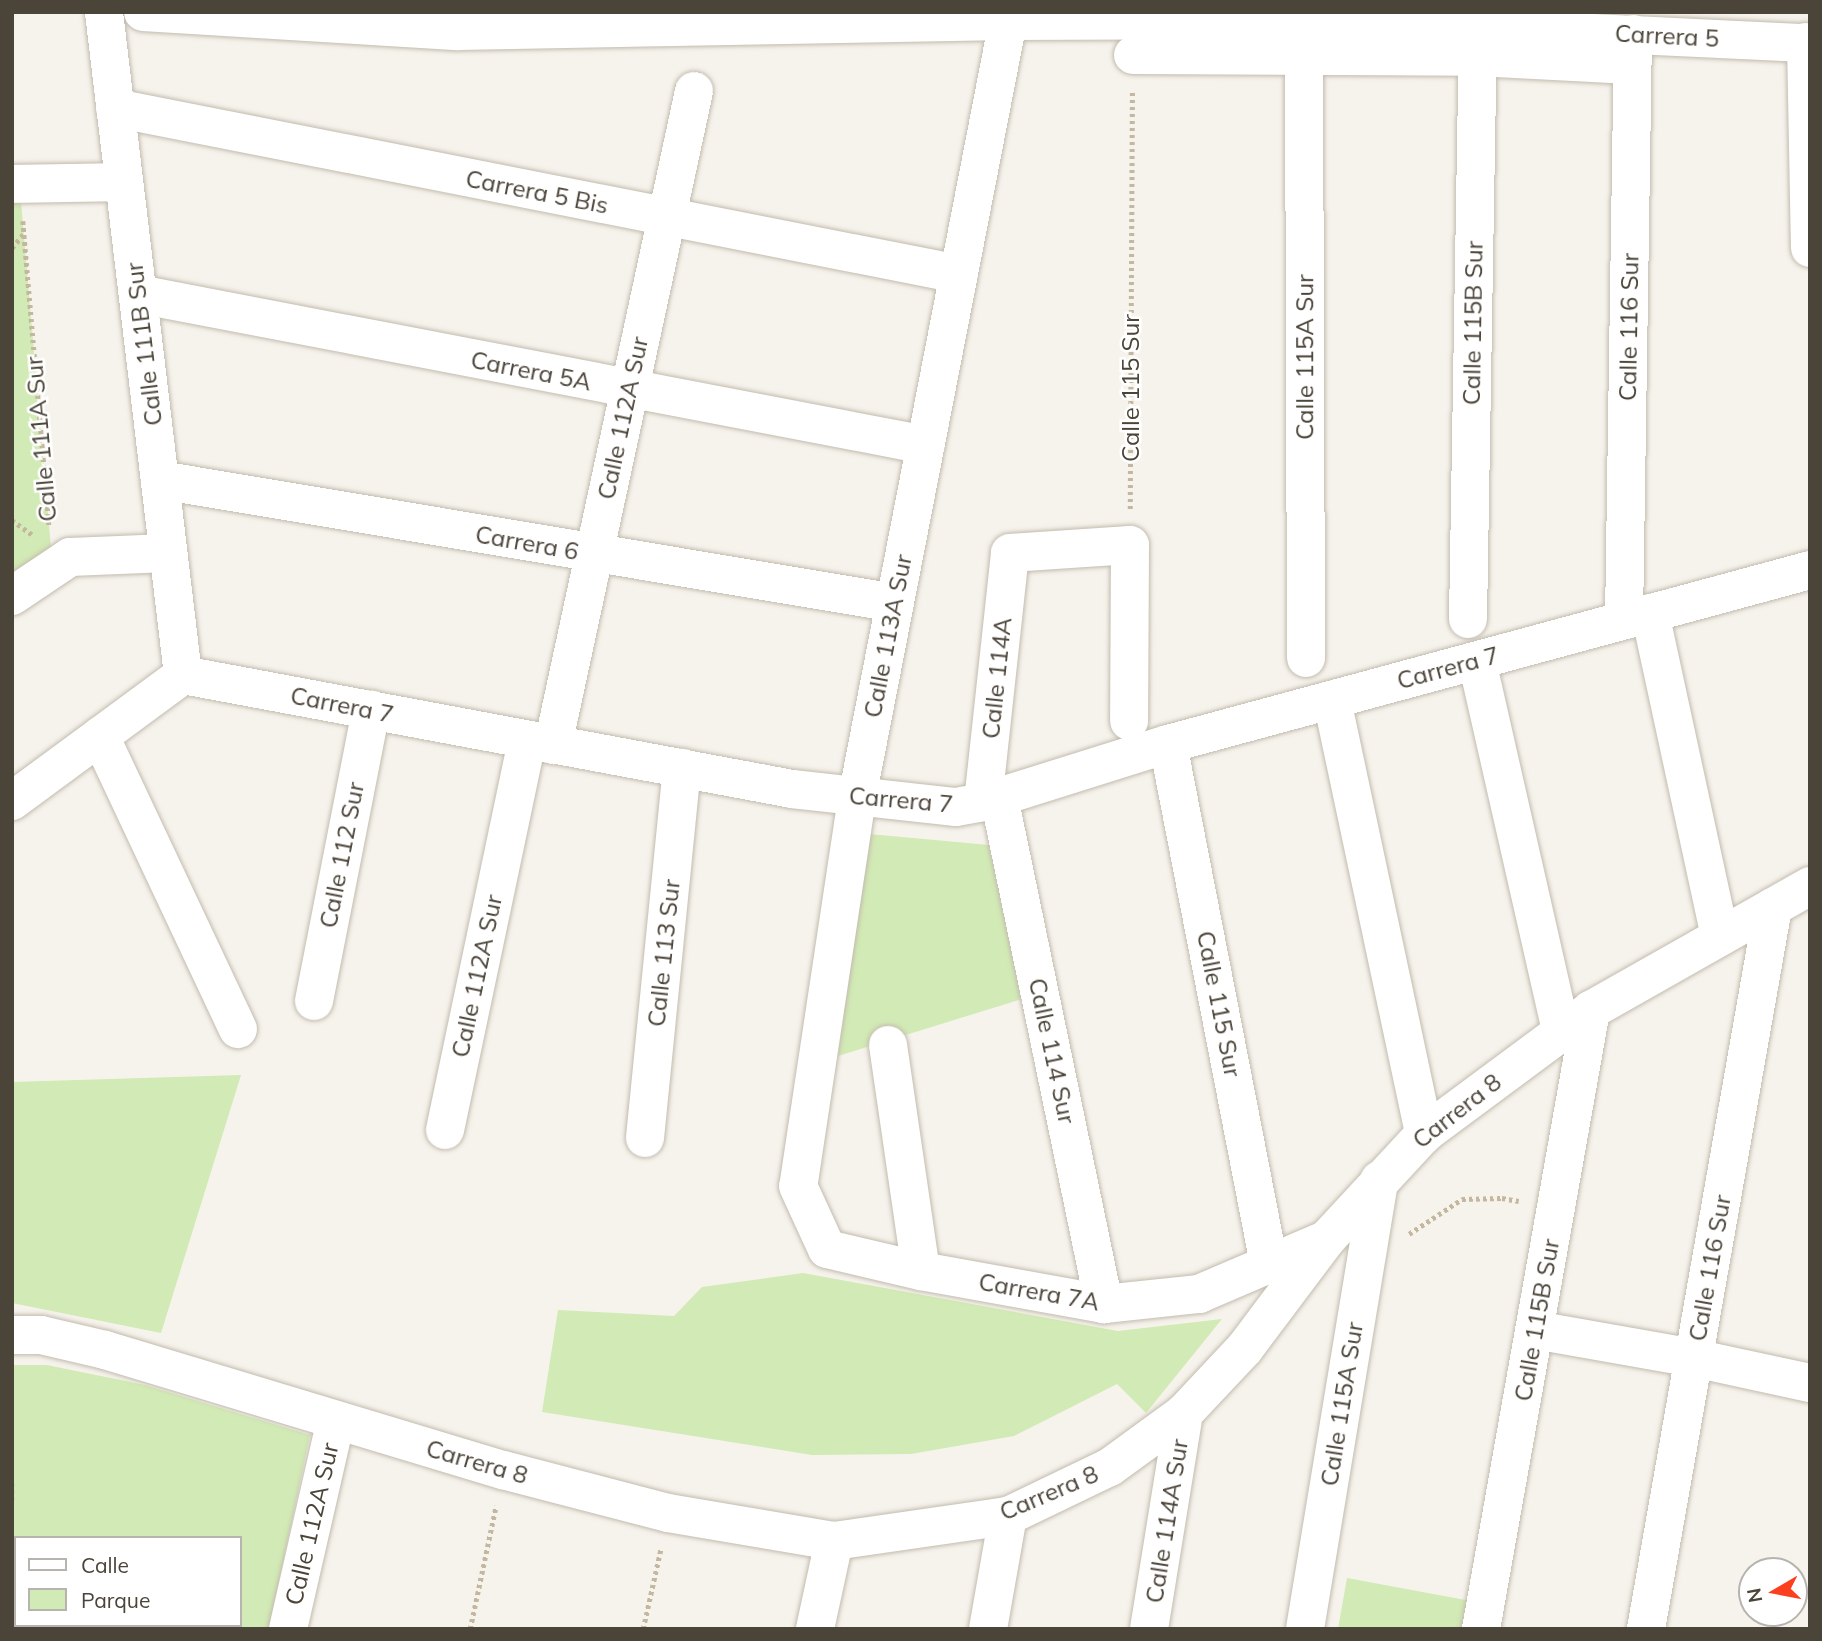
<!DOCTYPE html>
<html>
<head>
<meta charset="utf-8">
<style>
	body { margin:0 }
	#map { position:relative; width:1822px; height:1641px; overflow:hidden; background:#f6f3ec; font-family:Mulish,sans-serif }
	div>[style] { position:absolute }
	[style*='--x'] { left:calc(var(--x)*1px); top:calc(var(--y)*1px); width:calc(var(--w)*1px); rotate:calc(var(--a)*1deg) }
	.green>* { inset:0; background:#d2eab5 }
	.path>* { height:4.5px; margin-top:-2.25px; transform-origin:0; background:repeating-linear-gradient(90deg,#c4b79f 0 3.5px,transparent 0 7px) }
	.roads { filter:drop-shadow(0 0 2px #c2bbae) drop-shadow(0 0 2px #c2bbae) }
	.minor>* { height:38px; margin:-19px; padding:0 19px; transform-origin:19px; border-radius:19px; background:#fff }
	.tertiary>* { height:38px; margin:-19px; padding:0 19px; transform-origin:19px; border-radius:19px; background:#fff }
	span { translate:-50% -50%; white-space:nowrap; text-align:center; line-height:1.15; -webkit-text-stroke:5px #fff; paint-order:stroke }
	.street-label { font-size:24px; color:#4b4439 }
	.frame { position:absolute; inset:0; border:14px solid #4b4439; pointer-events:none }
	.legend { position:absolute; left:14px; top:1536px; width:228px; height:91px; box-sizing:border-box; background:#fff; border:2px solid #b7b4b0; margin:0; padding:9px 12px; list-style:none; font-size:21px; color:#4b4439 }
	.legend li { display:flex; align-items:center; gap:14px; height:35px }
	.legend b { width:35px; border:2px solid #b7b4b0 }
	.north { position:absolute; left:1738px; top:1557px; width:70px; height:70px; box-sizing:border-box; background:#fff; border:2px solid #b7b4b0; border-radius:50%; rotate:260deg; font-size:19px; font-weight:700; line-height:28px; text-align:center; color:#4b4439 }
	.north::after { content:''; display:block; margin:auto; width:24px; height:32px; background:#fc3f1d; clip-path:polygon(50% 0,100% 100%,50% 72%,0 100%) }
</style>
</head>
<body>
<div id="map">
	<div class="green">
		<i style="clip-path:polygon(21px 202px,51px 548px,12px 572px,12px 203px)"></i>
		<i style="clip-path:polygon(869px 834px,989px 845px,1025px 998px,838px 1056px)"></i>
		<i style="clip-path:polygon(241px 1075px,161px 1333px,12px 1303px,12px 1082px)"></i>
		<i style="clip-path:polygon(803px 1273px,1118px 1331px,1222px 1319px,1146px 1413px,1117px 1384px,1014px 1436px,911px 1454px,812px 1455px,542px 1412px,558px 1310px,674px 1316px,702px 1287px)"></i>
		<i style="clip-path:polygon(12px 1365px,47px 1365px,145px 1385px,310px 1435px,269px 1629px,102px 1629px,102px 1625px,240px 1625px,240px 1538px,16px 1538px,16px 1566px,12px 1566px)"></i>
		<i style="clip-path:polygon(1347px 1578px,1471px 1601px,1466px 1629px,1338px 1629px)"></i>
	</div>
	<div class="path">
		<i style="--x:23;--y:221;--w:307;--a:85.1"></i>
		<i style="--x:12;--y:248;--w:19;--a:-51"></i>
		<i style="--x:1130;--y:509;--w:418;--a:-89.7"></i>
		<i style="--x:12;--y:520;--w:26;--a:36"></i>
		<i style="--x:1409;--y:1234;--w:64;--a:-33.4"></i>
		<i style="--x:1462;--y:1199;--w:40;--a:-1.4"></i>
		<i style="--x:1502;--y:1198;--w:17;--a:10"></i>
		<i style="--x:12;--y:1483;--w:20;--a:90"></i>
		<i style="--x:470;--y:1629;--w:126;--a:-78.1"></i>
		<i style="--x:643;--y:1629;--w:83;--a:-77.5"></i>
	</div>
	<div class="roads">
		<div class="minor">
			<i style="--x:143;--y:12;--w:316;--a:3.5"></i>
			<i style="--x:458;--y:31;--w:550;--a:-1.04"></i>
			<i style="--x:1008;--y:21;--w:307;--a:-0.2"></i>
			<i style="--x:1315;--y:20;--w:496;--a:2.7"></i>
			<i style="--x:1008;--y:21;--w:792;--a:101"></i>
			<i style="--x:857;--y:798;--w:392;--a:98.6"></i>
			<i style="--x:798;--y:1186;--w:69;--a:65.3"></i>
			<i style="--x:827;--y:1249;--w:97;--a:13.2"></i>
			<i style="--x:921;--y:1271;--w:186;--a:10.2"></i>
			<i style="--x:1104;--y:1304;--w:96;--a:-6"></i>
			<i style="--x:1199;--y:1294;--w:137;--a:-23.2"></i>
			<i style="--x:1806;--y:42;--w:206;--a:88.9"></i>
			<i style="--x:1133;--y:55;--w:344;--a:0.3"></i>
			<i style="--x:1477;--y:57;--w:155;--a:3"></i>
			<i style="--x:1304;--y:56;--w:602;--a:89.81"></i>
			<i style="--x:115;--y:108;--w:860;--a:11.13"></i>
			<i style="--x:12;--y:184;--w:112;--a:-1"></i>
			<i style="--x:138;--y:294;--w:802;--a:10.85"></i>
			<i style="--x:160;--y:480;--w:745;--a:9.5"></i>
			<i style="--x:12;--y:596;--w:70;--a:-33.9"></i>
			<i style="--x:70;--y:557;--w:98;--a:-2.3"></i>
			<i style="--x:1650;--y:613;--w:331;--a:77.8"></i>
			<i style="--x:1468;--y:619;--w:591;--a:-89.03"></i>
			<i style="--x:1624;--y:620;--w:586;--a:-89.12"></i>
			<i style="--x:1477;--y:661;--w:379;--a:77.2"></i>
			<i style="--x:183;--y:675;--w:620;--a:10.6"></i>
			<i style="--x:792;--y:789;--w:165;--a:6.3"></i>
			<i style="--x:956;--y:807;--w:27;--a:-10"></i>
			<i style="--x:983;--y:802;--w:194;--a:-17.4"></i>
			<i style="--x:1168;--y:744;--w:665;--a:-15.16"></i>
			<i style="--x:1332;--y:700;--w:444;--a:78"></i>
			<i style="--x:100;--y:736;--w:324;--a:64.8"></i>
			<i style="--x:1168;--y:744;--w:530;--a:79.01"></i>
			<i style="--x:553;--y:745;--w:669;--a:-77.83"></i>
			<i style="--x:999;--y:797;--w:518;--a:78.3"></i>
			<i style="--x:983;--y:802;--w:250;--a:-83.8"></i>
			<i style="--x:1010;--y:553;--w:120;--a:-3.8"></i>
			<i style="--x:1130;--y:545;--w:176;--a:90.3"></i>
			<i style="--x:314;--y:1001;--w:297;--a:-78.9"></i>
			<i style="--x:888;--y:1045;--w:228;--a:81.7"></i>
			<i style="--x:445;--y:1130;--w:399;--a:-78.1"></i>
			<i style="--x:645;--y:1138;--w:372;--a:-84.3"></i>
			<i style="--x:1535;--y:1330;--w:161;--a:10"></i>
			<i style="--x:1694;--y:1358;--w:119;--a:12.2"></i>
			<i style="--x:12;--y:1335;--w:29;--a:0"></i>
			<i style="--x:41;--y:1335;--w:66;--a:13.2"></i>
			<i style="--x:105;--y:1350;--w:416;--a:16.8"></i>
			<i style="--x:503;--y:1470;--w:171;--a:14.6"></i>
			<i style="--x:668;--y:1513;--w:168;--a:9.6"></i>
			<i style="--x:834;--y:1541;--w:176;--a:-8.2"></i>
			<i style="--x:1008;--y:1516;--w:113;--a:-25.7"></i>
			<i style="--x:1110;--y:1467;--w:92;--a:-36.1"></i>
			<i style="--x:1184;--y:1413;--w:89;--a:-46.8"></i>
			<i style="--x:1245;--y:1348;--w:135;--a:-53.1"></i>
			<i style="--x:1326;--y:1240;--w:144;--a:-47.2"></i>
			<i style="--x:1424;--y:1134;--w:208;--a:-36.6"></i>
			<i style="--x:1591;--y:1010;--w:252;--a:-29.5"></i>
			<i style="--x:12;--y:1585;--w:4;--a:0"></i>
			<i style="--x:81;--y:1625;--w:5;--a:53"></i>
			<i style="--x:288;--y:1629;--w:214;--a:-77.1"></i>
			<i style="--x:815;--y:1629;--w:90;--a:-77.8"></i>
			<i style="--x:988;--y:1629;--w:115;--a:-80"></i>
			<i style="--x:1149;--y:1629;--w:219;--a:-80.8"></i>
			<i style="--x:1305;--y:1629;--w:455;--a:-80.6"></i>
			<i style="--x:1481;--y:1629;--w:629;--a:-79.92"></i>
			<i style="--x:1646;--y:1629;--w:733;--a:-80.02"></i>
		</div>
		<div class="tertiary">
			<i style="--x:12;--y:801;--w:212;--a:-36.4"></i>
			<i style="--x:183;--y:675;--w:668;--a:-96.8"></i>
		</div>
	</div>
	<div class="street-label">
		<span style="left:1667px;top:36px;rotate:3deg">Carrera 5</span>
		<span style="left:537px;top:192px;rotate:11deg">Carrera 5 Bis</span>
		<span style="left:1473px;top:323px;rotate:-89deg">Calle 115B Sur</span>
		<span style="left:1629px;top:327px;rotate:-89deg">Calle 116 Sur</span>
		<span style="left:144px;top:344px;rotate:-97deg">Calle 111B Sur</span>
		<span style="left:1305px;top:357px;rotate:-90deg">Calle 115A Sur</span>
		<span style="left:531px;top:371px;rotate:11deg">Carrera 5A</span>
		<span style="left:1131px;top:388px;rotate:-90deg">Calle 115 Sur</span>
		<span style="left:623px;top:418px;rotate:-78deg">Calle 112A Sur</span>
		<span style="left:41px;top:439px;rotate:-95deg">Calle 111A Sur</span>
		<span style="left:527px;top:543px;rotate:10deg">Carrera 6</span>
		<span style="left:888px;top:636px;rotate:-79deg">Calle 113A Sur</span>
		<span style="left:1448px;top:668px;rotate:-15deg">Carrera 7</span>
		<span style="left:997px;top:678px;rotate:-84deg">Calle 114A</span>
		<span style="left:342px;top:705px;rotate:11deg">Carrera 7</span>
		<span style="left:901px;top:800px;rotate:5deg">Carrera 7</span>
		<span style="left:342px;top:855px;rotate:-79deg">Calle 112 Sur</span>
		<span style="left:664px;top:953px;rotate:-84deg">Calle 113 Sur</span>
		<span style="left:477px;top:976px;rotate:-78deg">Calle 112A Sur</span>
		<span style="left:1219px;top:1004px;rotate:79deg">Calle 115 Sur</span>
		<span style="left:1052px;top:1051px;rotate:78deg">Calle 114 Sur</span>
		<span style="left:1457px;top:1111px;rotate:-38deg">Carrera 8</span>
		<span style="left:1710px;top:1268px;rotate:-80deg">Calle 116 Sur</span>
		<span style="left:1039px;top:1292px;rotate:10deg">Carrera 7A</span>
		<span style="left:1537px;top:1320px;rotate:-80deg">Calle 115B Sur</span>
		<span style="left:1342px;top:1404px;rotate:-81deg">Calle 115A Sur</span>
		<span style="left:477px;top:1462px;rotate:16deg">Carrera 8</span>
		<span style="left:1049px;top:1493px;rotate:-23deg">Carrera 8</span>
		<span style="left:1167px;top:1521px;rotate:-81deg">Calle 114A Sur</span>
		<span style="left:312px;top:1524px;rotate:-77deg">Calle 112A Sur</span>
	</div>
	<div class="frame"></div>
	<ul class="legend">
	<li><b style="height:9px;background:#fff"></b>Calle</li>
	<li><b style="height:19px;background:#d2eab5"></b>Parque</li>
	</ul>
	<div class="north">N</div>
</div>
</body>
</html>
